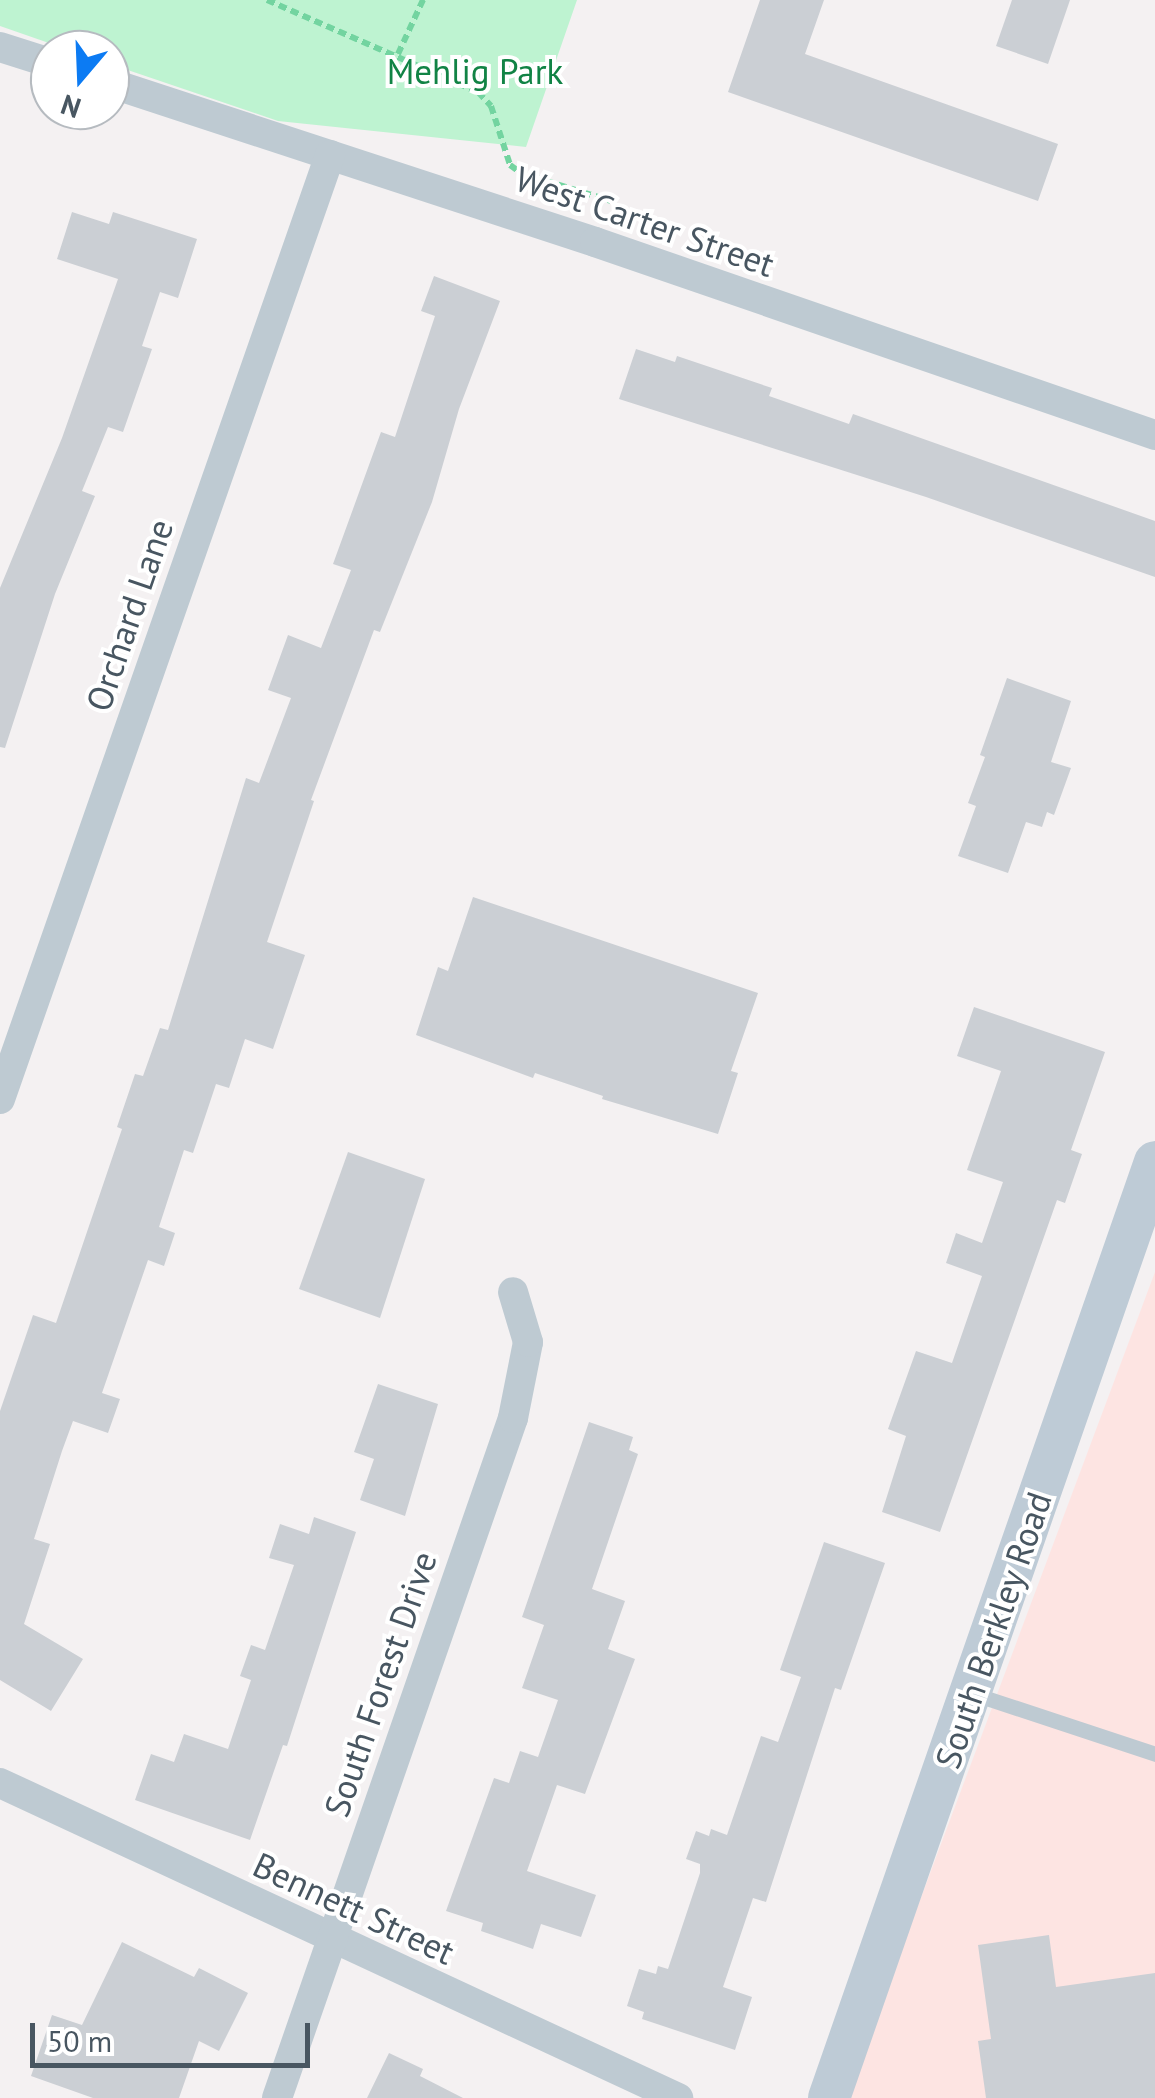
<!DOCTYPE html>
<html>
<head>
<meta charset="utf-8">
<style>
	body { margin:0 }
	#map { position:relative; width:1155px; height:2098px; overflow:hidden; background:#f4f1f2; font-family:"PT Sans",sans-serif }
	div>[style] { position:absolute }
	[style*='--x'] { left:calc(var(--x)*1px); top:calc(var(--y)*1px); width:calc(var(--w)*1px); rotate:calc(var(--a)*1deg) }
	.medical>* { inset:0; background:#fde4e2 }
	.green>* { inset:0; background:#bef3d1 }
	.building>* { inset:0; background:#cbcfd4 }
	.path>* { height:6px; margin-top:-3px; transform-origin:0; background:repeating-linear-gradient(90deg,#73d4a0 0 8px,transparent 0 13px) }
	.lane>* { height:15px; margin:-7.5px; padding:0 7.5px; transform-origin:7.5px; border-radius:7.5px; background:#becad2 }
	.street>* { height:30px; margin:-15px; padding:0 15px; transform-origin:15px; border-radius:15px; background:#becad2 }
	.secondary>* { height:42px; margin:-21px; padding:0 21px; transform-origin:21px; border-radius:21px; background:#becbd6 }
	span { translate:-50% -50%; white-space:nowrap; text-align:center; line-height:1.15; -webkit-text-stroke:8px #fff; paint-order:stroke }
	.park-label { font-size:35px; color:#118345 }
	.street-label { font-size:35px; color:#485661 }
	.north { position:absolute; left:30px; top:30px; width:100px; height:100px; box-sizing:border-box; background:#fff; border:2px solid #b6bbc0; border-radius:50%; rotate:199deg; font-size:28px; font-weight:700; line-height:40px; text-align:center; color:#485661 }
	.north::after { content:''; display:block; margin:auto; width:35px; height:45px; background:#0c7bf3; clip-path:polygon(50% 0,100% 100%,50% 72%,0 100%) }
	.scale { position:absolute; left:30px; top:2023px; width:280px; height:45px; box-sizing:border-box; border:5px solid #485661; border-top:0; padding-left:12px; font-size:30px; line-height:35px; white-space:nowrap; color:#485661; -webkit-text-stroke:8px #fff; paint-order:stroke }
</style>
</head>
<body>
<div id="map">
	<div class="medical">
		<i style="clip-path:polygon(1155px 1272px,1155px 2098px,846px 2098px)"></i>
	</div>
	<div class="green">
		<i style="clip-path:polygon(0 0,577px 0,526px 147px,278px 121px,110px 64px,110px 50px,69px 50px,0 26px)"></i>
	</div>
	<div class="building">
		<i style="clip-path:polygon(760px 0,824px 0,805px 54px,1058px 144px,1038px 201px,728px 92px)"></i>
		<i style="clip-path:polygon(1012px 0,1070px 0,1048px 64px,996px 46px)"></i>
		<i style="clip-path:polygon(72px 212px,109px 224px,113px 212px,197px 239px,178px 298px,160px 292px,142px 346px,152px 349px,123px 432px,108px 427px,82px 491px,95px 496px,55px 594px,5px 748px,0 747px,0 588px,62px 438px,118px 279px,57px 259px)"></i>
		<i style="clip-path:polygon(434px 276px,500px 301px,459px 409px,432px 502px,380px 632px,374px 630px,311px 800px,314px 801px,267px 942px,305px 955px,273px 1049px,245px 1039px,229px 1088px,216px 1084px,193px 1153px,184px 1150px,159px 1227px,175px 1233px,164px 1266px,148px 1260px,102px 1393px,120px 1399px,108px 1433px,73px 1421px,62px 1451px,34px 1539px,50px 1544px,24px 1624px,83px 1659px,51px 1711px,0 1680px,0 1411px,33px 1315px,56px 1323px,122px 1129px,117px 1127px,135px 1074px,143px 1076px,160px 1028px,168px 1030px,246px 778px,259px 783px,291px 698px,268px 690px,288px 635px,321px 648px,351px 570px,333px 564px,381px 432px,395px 437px,435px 316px,421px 311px)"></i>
		<i style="clip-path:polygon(636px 349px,675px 362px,677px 356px,772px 388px,769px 396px,849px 424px,853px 414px,1155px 521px,1155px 577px,926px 497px,619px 399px)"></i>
		<i style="clip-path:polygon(1007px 678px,1071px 701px,1051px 762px,1071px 768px,1054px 815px,1047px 812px,1042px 827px,1026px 822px,1008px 873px,958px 856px,976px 806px,968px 803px,985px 757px,980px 755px)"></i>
		<i style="clip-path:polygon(473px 897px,758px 993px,731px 1071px,738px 1073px,718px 1134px,602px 1099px,603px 1096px,535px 1073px,533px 1078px,416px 1035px,438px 967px,448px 971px)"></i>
		<i style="clip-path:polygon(974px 1007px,1105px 1052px,1071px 1150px,1082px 1154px,1065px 1203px,1057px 1200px,940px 1532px,882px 1512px,906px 1436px,888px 1429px,916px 1351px,952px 1363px,982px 1276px,946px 1263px,956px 1233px,982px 1243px,1003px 1182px,967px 1170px,1001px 1071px,957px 1056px)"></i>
		<i style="clip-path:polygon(348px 1152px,425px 1179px,380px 1318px,299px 1289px)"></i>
		<i style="clip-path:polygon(378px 1384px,438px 1404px,405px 1516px,360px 1500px,374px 1459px,354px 1452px)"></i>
		<i style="clip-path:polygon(589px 1422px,633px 1437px,629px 1450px,638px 1454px,592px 1589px,625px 1601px,608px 1649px,635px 1659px,585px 1794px,557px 1785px,527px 1871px,596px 1895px,581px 1937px,541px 1924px,533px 1949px,481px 1931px,483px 1923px,446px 1911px,494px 1778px,509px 1783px,520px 1751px,538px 1757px,558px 1700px,522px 1688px,544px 1625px,522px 1617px)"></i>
		<i style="clip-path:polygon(314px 1517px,356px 1532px,287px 1746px,283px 1745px,250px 1840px,135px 1800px,151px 1754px,174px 1762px,184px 1734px,228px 1749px,251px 1680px,240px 1676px,251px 1645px,265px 1650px,294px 1565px,269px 1558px,280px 1524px,309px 1534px)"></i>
		<i style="clip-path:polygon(824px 1542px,885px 1563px,841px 1690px,835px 1688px,766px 1902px,753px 1898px,723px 1987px,752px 1997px,735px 2050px,642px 2019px,644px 2012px,627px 2006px,639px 1969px,656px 1974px,658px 1966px,668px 1969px,700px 1873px,700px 1864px,686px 1859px,696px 1831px,709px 1836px,711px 1829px,727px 1835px,761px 1736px,778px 1742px,801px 1677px,780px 1670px)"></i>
		<i style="clip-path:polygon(1049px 1935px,1056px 1987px,1155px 1973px,1155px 2098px,986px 2098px,978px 2041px,991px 2039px,978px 1945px)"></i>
		<i style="clip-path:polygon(122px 1942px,194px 1977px,199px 1968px,248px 1993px,219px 2051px,199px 2041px,179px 2098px,93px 2098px,31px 2076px,52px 2015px,82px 2025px)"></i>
		<i style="clip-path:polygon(389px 2053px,423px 2069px,420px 2076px,463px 2098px,367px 2098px)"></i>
	</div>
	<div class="path">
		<i style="--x:267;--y:0;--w:230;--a:23.6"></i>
		<i style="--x:478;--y:92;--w:19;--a:47"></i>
		<i style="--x:491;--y:106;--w:62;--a:72.1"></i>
		<i style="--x:510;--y:165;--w:14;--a:36"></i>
		<i style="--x:521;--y:173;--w:94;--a:17.3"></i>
		<i style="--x:398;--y:54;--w:60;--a:-65.2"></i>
	</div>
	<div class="lane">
		<i style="--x:974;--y:1694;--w:191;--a:18.3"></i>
	</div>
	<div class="street">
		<i style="--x:0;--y:47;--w:52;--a:17.7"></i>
		<i style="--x:110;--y:83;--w:510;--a:18.15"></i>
		<i style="--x:595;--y:242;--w:592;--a:19.02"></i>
		<i style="--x:0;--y:1099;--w:1000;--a:-70.73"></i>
		<i style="--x:0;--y:1783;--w:748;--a:24.92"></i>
		<i style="--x:277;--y:2098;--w:720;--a:-70.86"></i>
		<i style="--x:513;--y:1418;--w:77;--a:-78.8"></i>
		<i style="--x:528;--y:1342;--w:52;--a:-106.7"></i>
	</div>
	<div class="secondary">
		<i style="--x:829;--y:2098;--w:991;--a:-70.8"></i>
	</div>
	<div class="park-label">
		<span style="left:475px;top:71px">Mehlig Park</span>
	</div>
	<div class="street-label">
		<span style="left:645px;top:221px;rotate:19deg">West Carter Street</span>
		<span style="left:129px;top:615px;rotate:-71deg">Orchard Lane</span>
		<span style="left:993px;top:1630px;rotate:-71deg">South Berkley Road</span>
		<span style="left:380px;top:1684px;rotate:-71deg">South Forest Drive</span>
		<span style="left:354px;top:1908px;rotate:25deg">Bennett Street</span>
	</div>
	<div class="north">N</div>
	<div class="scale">50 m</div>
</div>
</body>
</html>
